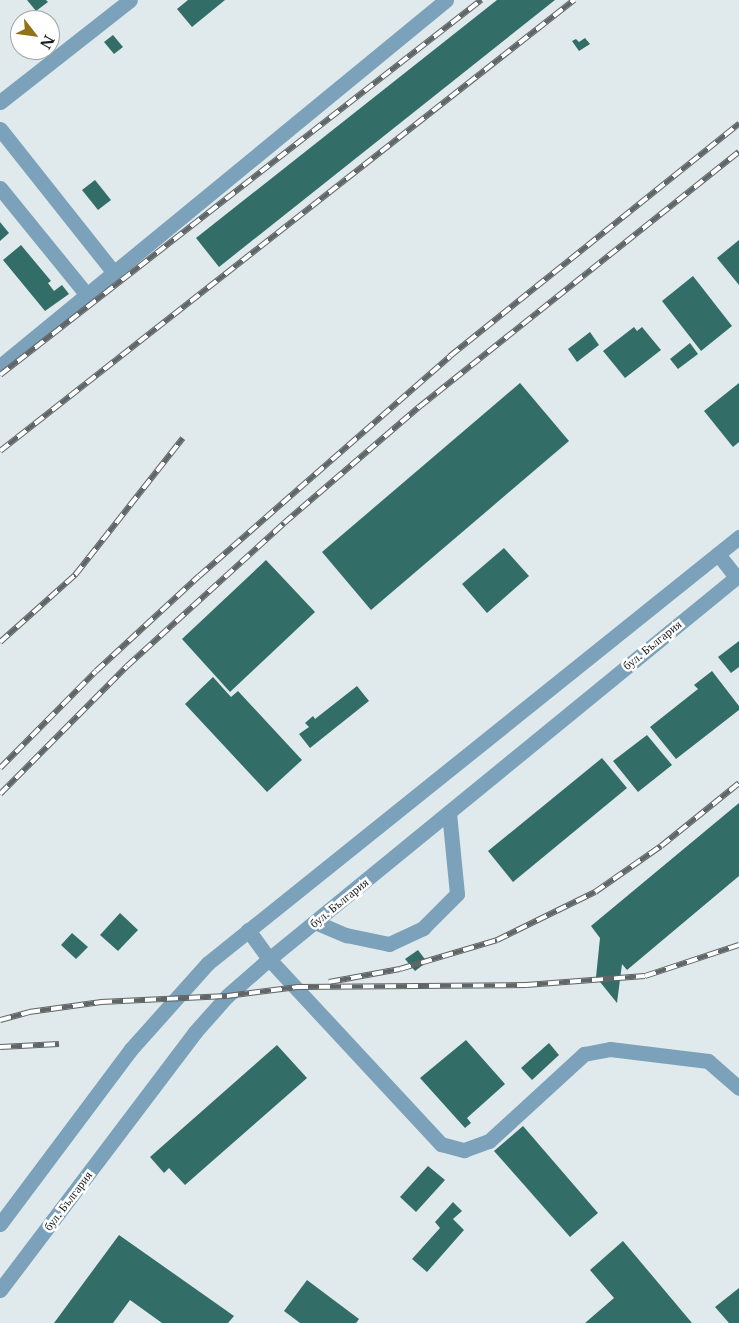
<!DOCTYPE html>
<html>
<head>
<meta charset="utf-8">
<style>
	body { margin:0 }
	#map { position:relative; width:739px; height:1323px; overflow:hidden; background:#e0eaec; font-family:"Libre Baskerville",serif }
	div>[style] { position:absolute }
	[style*='--x'] { left:calc(var(--x)*1px); top:calc(var(--y)*1px); width:calc(var(--w)*1px); rotate:calc(var(--a)*1deg) }
	.building>* { inset:0; background:#336d67 }
	.minor>* { height:15px; margin:-7.5px; padding:0 7.5px; transform-origin:7.5px; border-radius:7.5px; background:#7ba2ba }
	.rail>* { height:5.5px; margin-top:-2.75px; transform-origin:0; background:repeating-linear-gradient(90deg,#fff 0 11px,#606667 0 22px); box-sizing:border-box; border-block:1px solid #606667 }
	span { translate:-50% -50%; white-space:nowrap; text-align:center; line-height:1.15; -webkit-text-stroke:5px #fff; paint-order:stroke }
	.street-label { font-size:12px; color:#191d1d }
	.north { position:absolute; left:10px; top:10px; width:50px; height:50px; box-sizing:border-box; background:#fff; border:1px solid #a3a5a5; border-radius:50%; rotate:120deg; font-size:14px; font-weight:700; line-height:20px; text-align:center; color:#191d1d }
	.north::after { content:''; display:block; margin:auto; width:18px; height:22px; background:#917217; clip-path:polygon(50% 0,100% 100%,50% 72%,0 100%) }
</style>
</head>
<body>
<div id="map">
	<div class="building">
		<i style="clip-path:polygon(27px 0,46px 0,48px 2px,36px 11px)"></i>
		<i style="clip-path:polygon(188px 0,225px 0,192px 27px,177px 9px)"></i>
		<i style="clip-path:polygon(497px 0,555px 0,219px 267px,196px 238px)"></i>
		<i style="clip-path:polygon(113px 35px,123px 47px,114px 54px,104px 42px)"></i>
		<i style="clip-path:polygon(585px 38px,590px 44px,579px 51px,572px 41px,576px 39px,579px 42px)"></i>
		<i style="clip-path:polygon(95px 180px,111px 200px,98px 210px,82px 190px)"></i>
		<i style="clip-path:polygon(0 222px,9px 233px,0 241px)"></i>
		<i style="clip-path:polygon(739px 240px,739px 285px,717px 258px)"></i>
		<i style="clip-path:polygon(21px 245px,51px 281px,48px 283px,54px 291px,62px 285px,69px 294px,45px 311px,3px 260px)"></i>
		<i style="clip-path:polygon(693px 276px,732px 326px,701px 351px,662px 301px)"></i>
		<i style="clip-path:polygon(634px 327px,637px 331px,642px 327px,661px 350px,625px 378px,603px 351px)"></i>
		<i style="clip-path:polygon(590px 332px,599px 345px,577px 362px,568px 349px)"></i>
		<i style="clip-path:polygon(690px 343px,698px 354px,678px 369px,670px 359px)"></i>
		<i style="clip-path:polygon(520px 383px,569px 441px,371px 610px,322px 552px)"></i>
		<i style="clip-path:polygon(739px 383px,739px 442px,733px 447px,704px 411px)"></i>
		<i style="clip-path:polygon(504px 548px,529px 576px,487px 613px,462px 584px)"></i>
		<i style="clip-path:polygon(266px 560px,315px 612px,230px 692px,182px 639px)"></i>
		<i style="clip-path:polygon(739px 641px,739px 667px,731px 673px,718px 657px)"></i>
		<i style="clip-path:polygon(712px 671px,739px 706px,739px 710px,676px 759px,650px 727px,698px 689px,694px 685px)"></i>
		<i style="clip-path:polygon(213px 677px,231px 697px,238px 691px,302px 760px,267px 792px,185px 704px)"></i>
		<i style="clip-path:polygon(357px 686px,369px 701px,310px 748px,299px 734px,309px 727px,305px 723px,313px 716px,315px 719px)"></i>
		<i style="clip-path:polygon(647px 735px,672px 765px,638px 792px,613px 761px)"></i>
		<i style="clip-path:polygon(602px 758px,627px 788px,513px 882px,488px 851px)"></i>
		<i style="clip-path:polygon(739px 803px,739px 876px,627px 970px,622px 964px,617px 1003px,596px 977px,600px 938px,591px 926px)"></i>
		<i style="clip-path:polygon(120px 913px,138px 930px,118px 951px,100px 935px)"></i>
		<i style="clip-path:polygon(72px 933px,88px 947px,76px 959px,61px 945px)"></i>
		<i style="clip-path:polygon(418px 950px,427px 962px,415px 971px,405px 959px)"></i>
		<i style="clip-path:polygon(466px 1040px,505px 1084px,467px 1118px,471px 1123px,465px 1128px,420px 1078px)"></i>
		<i style="clip-path:polygon(549px 1043px,559px 1055px,532px 1080px,521px 1068px)"></i>
		<i style="clip-path:polygon(277px 1045px,307px 1078px,185px 1185px,169px 1168px,164px 1173px,150px 1157px)"></i>
		<i style="clip-path:polygon(523px 1126px,598px 1213px,570px 1237px,494px 1151px)"></i>
		<i style="clip-path:polygon(428px 1166px,445px 1180px,416px 1212px,400px 1197px)"></i>
		<i style="clip-path:polygon(453px 1202px,462px 1211px,453px 1219px,464px 1230px,427px 1272px,412px 1259px,440px 1228px,435px 1222px)"></i>
		<i style="clip-path:polygon(119px 1235px,234px 1316px,228px 1323px,162px 1323px,130px 1300px,113px 1323px,54px 1323px)"></i>
		<i style="clip-path:polygon(623px 1241px,692px 1323px,585px 1323px,614px 1298px,590px 1270px)"></i>
		<i style="clip-path:polygon(307px 1280px,359px 1319px,356px 1323px,300px 1323px,284px 1311px)"></i>
		<i style="clip-path:polygon(739px 1288px,739px 1323px,729px 1323px,715px 1307px)"></i>
	</div>
	<div class="minor">
		<i style="--x:0;--y:102;--w:165;--a:-38.1"></i>
		<i style="--x:0;--y:129;--w:184;--a:51.6"></i>
		<i style="--x:0;--y:188;--w:138;--a:50.9"></i>
		<i style="--x:0;--y:366;--w:577;--a:-39.37"></i>
		<i style="--x:718;--y:554;--w:29;--a:52"></i>
		<i style="--x:315;--y:922;--w:34;--a:23"></i>
		<i style="--x:346;--y:935;--w:44;--a:11.8"></i>
		<i style="--x:389;--y:944;--w:38;--a:-25"></i>
		<i style="--x:423;--y:928;--w:48;--a:-45"></i>
		<i style="--x:457;--y:894;--w:82;--a:-95.6"></i>
		<i style="--x:248;--y:930;--w:36;--a:54"></i>
		<i style="--x:269;--y:959;--w:253;--a:47.1"></i>
		<i style="--x:441;--y:1144;--w:24;--a:15"></i>
		<i style="--x:464;--y:1150;--w:27;--a:-20"></i>
		<i style="--x:489;--y:1141;--w:129;--a:-42.5"></i>
		<i style="--x:584;--y:1054;--w:26;--a:-11"></i>
		<i style="--x:610;--y:1049;--w:99;--a:7"></i>
		<i style="--x:708;--y:1061;--w:41;--a:41.1"></i>
		<i style="--x:0;--y:1224;--w:219;--a:-53.2"></i>
		<i style="--x:131;--y:1049;--w:115;--a:-48.2"></i>
		<i style="--x:208;--y:963;--w:681;--a:-38.74"></i>
		<i style="--x:0;--y:1290;--w:323;--a:-52.9"></i>
		<i style="--x:195;--y:1032;--w:48;--a:-48.4"></i>
		<i style="--x:227;--y:996;--w:56;--a:-41.4"></i>
		<i style="--x:269;--y:959;--w:607;--a:-39.25"></i>
	</div>
	<div class="rail">
		<i style="--x:0;--y:375;--w:610;--a:-37.94"></i>
		<i style="--x:0;--y:451;--w:730;--a:-38.16"></i>
		<i style="--x:0;--y:642;--w:101;--a:-41.8"></i>
		<i style="--x:75;--y:575;--w:174;--a:-51.8"></i>
		<i style="--x:0;--y:768;--w:136;--a:-45.3"></i>
		<i style="--x:96;--y:671;--w:140;--a:-42.7"></i>
		<i style="--x:199;--y:576;--w:334;--a:-41.2"></i>
		<i style="--x:450;--y:356;--w:371;--a:-38.8"></i>
		<i style="--x:0;--y:794;--w:180;--a:-45.2"></i>
		<i style="--x:127;--y:666;--w:212;--a:-42.3"></i>
		<i style="--x:284;--y:523;--w:178;--a:-40.7"></i>
		<i style="--x:419;--y:407;--w:409;--a:-38.6"></i>
		<i style="--x:329;--y:982;--w:72;--a:-10.4"></i>
		<i style="--x:400;--y:969;--w:101;--a:-16.6"></i>
		<i style="--x:497;--y:940;--w:109;--a:-26.1"></i>
		<i style="--x:595;--y:892;--w:80;--a:-34.9"></i>
		<i style="--x:661;--y:846;--w:100;--a:-38.9"></i>
		<i style="--x:0;--y:1020;--w:30;--a:-15"></i>
		<i style="--x:29;--y:1012;--w:73;--a:-7.9"></i>
		<i style="--x:101;--y:1002;--w:126;--a:-2.7"></i>
		<i style="--x:227;--y:996;--w:71;--a:-7.3"></i>
		<i style="--x:297;--y:987;--w:229;--a:-0.5"></i>
		<i style="--x:526;--y:985;--w:119;--a:-4.3"></i>
		<i style="--x:645;--y:976;--w:99;--a:-18.3"></i>
		<i style="--x:0;--y:1047;--w:59;--a:-2.9"></i>
	</div>
	<div class="street-label">
		<span style="left:652px;top:645px;rotate:-39deg">бул. България</span>
		<span style="left:339px;top:903px;rotate:-39deg">бул. България</span>
		<span style="left:68px;top:1201px;rotate:-53deg">бул. България</span>
	</div>
	<div class="north">N</div>
</div>
</body>
</html>
